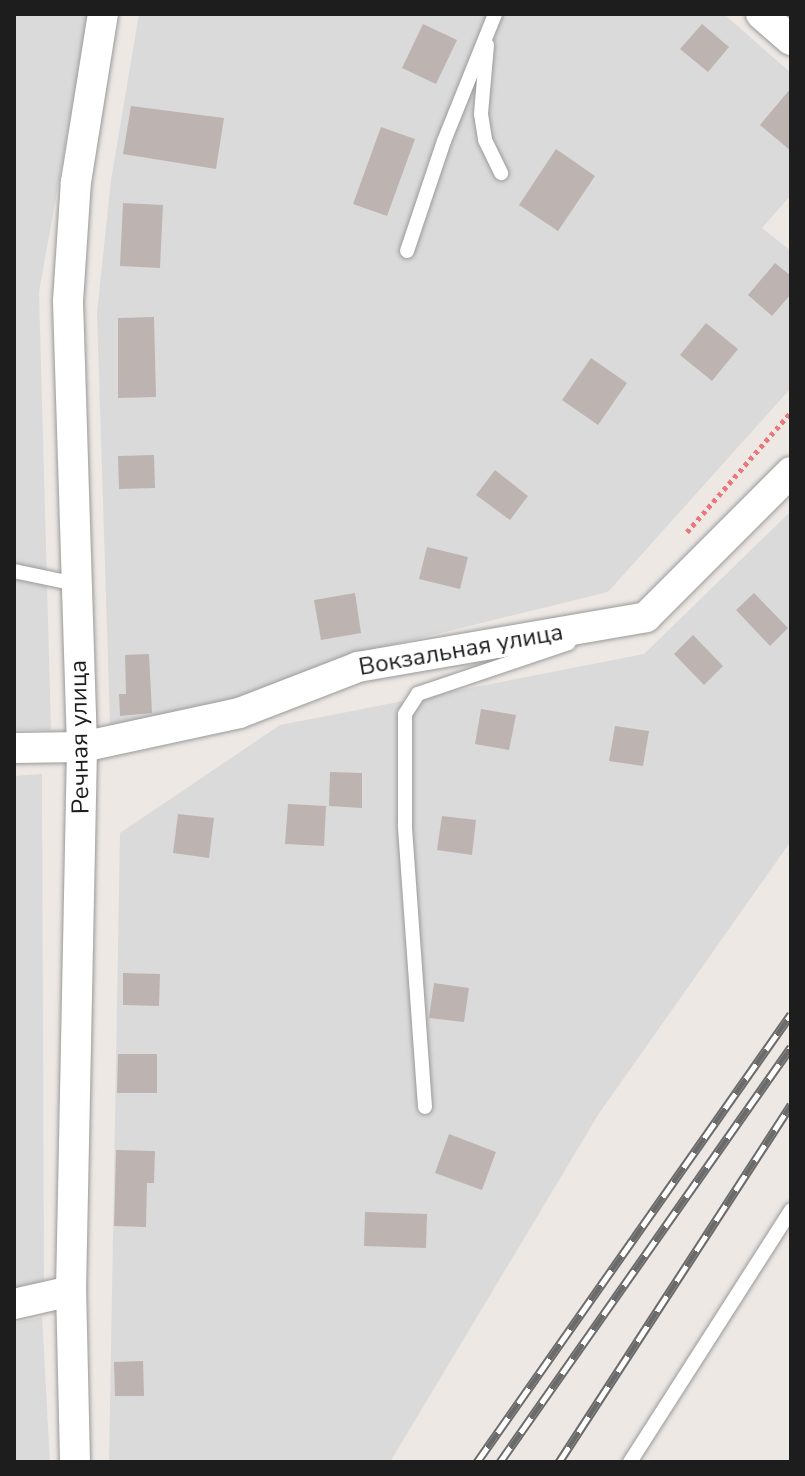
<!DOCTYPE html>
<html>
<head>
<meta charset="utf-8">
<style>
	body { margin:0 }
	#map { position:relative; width:805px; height:1476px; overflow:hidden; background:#ede8e4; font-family:"Nunito Sans",sans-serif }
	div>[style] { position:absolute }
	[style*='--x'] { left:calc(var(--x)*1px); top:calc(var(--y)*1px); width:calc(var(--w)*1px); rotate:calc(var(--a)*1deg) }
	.residential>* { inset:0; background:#dbdada }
	.building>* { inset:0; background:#bdb4b1 }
	.path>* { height:5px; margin-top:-2.5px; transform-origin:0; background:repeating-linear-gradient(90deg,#ea777b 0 4px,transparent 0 8px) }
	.roads { filter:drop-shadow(0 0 2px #9a9a9a) drop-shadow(0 0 2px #9a9a9a) }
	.service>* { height:14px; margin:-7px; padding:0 7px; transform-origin:7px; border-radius:7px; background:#fff }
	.minor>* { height:30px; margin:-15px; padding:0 15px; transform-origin:15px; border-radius:15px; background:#fff }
	.rail>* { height:9px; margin-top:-4.5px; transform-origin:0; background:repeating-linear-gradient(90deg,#fff 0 18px,#6b6b6b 0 36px); box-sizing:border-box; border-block:2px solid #6b6b6b }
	span { translate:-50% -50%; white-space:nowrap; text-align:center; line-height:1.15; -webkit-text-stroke:6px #fff; paint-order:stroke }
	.street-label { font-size:24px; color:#1d1d1d }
	.frame { position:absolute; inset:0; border:16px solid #1d1d1d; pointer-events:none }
</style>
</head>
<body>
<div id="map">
	<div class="residential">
		<i style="clip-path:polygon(14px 14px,89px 14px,39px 292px,51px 730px,14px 730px)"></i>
		<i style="clip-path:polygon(139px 14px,724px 14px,791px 73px,791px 195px,762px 228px,791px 251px,791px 388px,608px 592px,343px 657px,229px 705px,110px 725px,97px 313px,111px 180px)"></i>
		<i style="clip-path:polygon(791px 511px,791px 841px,598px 1115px,390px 1462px,109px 1462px,120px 833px,280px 725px,644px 654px)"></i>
		<i style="clip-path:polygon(42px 774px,44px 1283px,14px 1290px,14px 776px)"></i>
		<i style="clip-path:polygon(42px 1317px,50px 1462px,14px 1462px,14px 1323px)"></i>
	</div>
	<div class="building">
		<i style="clip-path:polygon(423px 24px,457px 40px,436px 84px,402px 68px)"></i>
		<i style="clip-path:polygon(702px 24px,729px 47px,708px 72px,680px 49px)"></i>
		<i style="clip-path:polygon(791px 88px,791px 151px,760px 125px)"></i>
		<i style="clip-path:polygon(131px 106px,224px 118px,216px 169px,123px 154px)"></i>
		<i style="clip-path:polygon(381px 127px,415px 139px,387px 216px,353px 204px)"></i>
		<i style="clip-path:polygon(556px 149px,595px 176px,558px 231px,519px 205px)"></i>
		<i style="clip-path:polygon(123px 203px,163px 205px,160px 268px,120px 266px)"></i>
		<i style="clip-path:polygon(775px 263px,791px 276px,791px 294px,772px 316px,748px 295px)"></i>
		<i style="clip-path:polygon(154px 317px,156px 397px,118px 398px,118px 318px)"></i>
		<i style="clip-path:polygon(706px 323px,738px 349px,712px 381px,680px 355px)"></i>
		<i style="clip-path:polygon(591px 358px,627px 383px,598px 425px,562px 400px)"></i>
		<i style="clip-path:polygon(154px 455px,155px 488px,119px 489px,118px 456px)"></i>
		<i style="clip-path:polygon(495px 470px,528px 496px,510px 520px,476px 495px)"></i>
		<i style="clip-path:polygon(427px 547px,468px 557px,460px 589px,419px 579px)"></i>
		<i style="clip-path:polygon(355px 593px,361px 633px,321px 640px,314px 600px)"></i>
		<i style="clip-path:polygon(754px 593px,788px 628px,770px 646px,736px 610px)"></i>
		<i style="clip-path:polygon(693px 635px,723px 666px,704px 685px,674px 654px)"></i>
		<i style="clip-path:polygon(149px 654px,152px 713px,120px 716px,119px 694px,126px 694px,125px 655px)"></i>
		<i style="clip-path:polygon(481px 709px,516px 715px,509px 750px,475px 744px)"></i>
		<i style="clip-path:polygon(615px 726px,649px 731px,643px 766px,609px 761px)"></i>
		<i style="clip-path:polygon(330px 772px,362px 773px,362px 808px,329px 806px)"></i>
		<i style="clip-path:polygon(288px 804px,326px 806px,324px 846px,285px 844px)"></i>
		<i style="clip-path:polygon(178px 814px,214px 818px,209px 858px,173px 853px)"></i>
		<i style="clip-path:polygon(442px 816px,476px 820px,472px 855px,437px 850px)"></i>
		<i style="clip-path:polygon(123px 973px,160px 974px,159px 1006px,123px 1005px)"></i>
		<i style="clip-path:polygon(434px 983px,469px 988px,464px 1022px,429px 1018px)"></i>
		<i style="clip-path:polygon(118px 1054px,157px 1054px,157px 1093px,117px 1093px)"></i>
		<i style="clip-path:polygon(449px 1134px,496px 1152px,482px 1190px,435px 1173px)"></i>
		<i style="clip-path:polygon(116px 1150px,155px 1151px,154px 1183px,147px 1183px,146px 1227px,114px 1226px)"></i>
		<i style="clip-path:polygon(365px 1212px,427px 1214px,426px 1248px,364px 1246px)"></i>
		<i style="clip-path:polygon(143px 1361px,144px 1396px,115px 1396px,114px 1362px)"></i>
	</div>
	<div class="path">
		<i style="--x:687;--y:532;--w:159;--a:-49.1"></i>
	</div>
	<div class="roads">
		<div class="service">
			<i style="--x:487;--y:45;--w:69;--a:95"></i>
			<i style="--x:481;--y:114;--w:26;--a:81"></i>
			<i style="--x:485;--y:140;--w:37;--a:64"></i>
			<i style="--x:407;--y:251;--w:116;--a:-71.4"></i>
			<i style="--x:444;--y:141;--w:137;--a:-68.1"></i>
			<i style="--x:14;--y:571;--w:63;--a:11.8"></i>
			<i style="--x:425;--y:1107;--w:282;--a:-94.1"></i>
			<i style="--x:405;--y:826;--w:112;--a:-90"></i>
			<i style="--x:405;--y:714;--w:24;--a:-57"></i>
			<i style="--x:418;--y:694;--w:159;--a:-18.7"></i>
			<i style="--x:630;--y:1462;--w:299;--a:-57.4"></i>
		</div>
		<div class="minor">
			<i style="--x:761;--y:14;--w:40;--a:41"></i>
			<i style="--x:14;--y:748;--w:68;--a:-0.8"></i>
			<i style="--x:82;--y:747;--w:161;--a:-12.2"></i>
			<i style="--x:239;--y:713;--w:128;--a:-21.1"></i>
			<i style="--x:358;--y:667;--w:292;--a:-9.8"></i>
			<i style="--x:646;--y:617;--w:205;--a:-45"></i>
			<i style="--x:14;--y:1304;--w:58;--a:-12.8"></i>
			<i style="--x:75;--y:1462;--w:171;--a:-91.3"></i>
			<i style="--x:71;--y:1291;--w:544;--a:-88.84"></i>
			<i style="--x:82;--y:747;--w:446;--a:-91.8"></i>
			<i style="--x:68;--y:301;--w:119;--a:-86.2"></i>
			<i style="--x:76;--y:182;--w:170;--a:-80.9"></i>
		</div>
	</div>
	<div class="rail">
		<i style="--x:477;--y:1462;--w:547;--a:-54.97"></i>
		<i style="--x:500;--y:1462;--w:507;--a:-54.96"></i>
		<i style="--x:559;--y:1462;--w:426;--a:-57"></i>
	</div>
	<div class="street-label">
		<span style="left:461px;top:650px;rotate:-10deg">Вокзальная улица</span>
		<span style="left:80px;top:737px;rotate:-91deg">Речная улица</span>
	</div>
	<div class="frame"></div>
</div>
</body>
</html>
